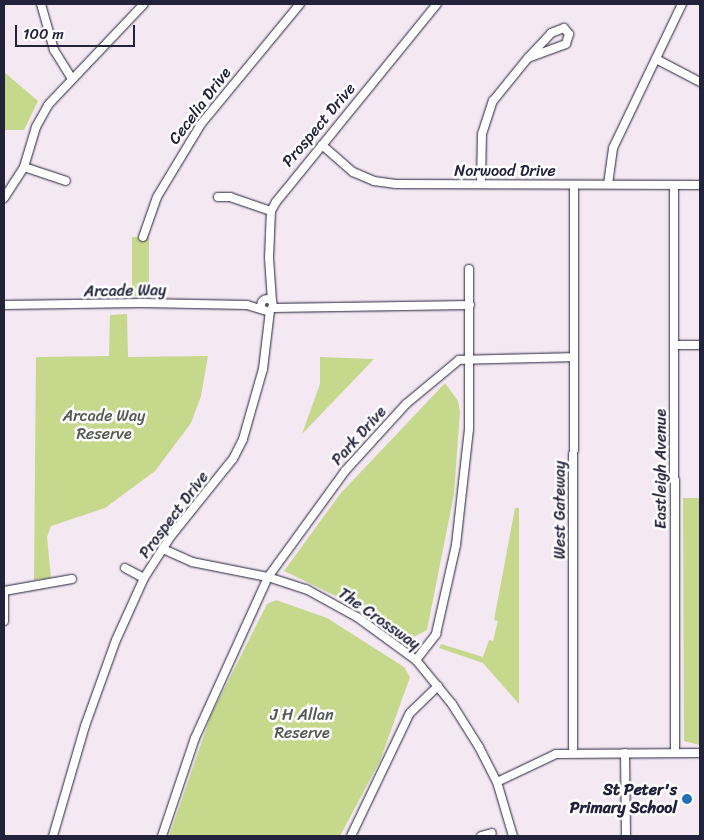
<!DOCTYPE html>
<html>
<head>
<meta charset="utf-8">
<style>
	body { margin:0 }
	#map { position:relative; width:704px; height:840px; overflow:hidden; background:#f4e8f3; font-family:Sriracha,sans-serif }
	div>[style] { position:absolute }
	[style*='--x'] { left:calc(var(--x)*1px); top:calc(var(--y)*1px); width:calc(var(--w)*1px); rotate:calc(var(--a)*1deg) }
	.green>* { inset:0; background:#c5d88c }
	.roads { filter:drop-shadow(0 0 1px #22223b) drop-shadow(0 0 1px #22223b) }
	.minor>* { height:8px; margin:-4px; padding:0 4px; transform-origin:4px; border-radius:4px; background:#fff }
	.minor>.ring { margin:-4px; padding:0; box-sizing:content-box; background:none; border:8px solid #fff; border-radius:50% }
	.dots>* { width:14px; height:14px; translate:-50% -50%; box-sizing:border-box; border:2px solid #fff; border-radius:50% }
	span { translate:-50% -50%; white-space:nowrap; text-align:center; line-height:1.15; -webkit-text-stroke:5px #fff; paint-order:stroke }
	.street-label { font-size:16px; color:#22223b }
	.park-label { font-size:16px; color:#535953 }
	.poi-label { font-size:16px; color:#22223b; font-weight:700 }
	.right { translate:-100% -50%; text-align:right }
	.frame { position:absolute; inset:0; border:5px solid #22223b; pointer-events:none }
	.scale { position:absolute; left:15px; top:25px; width:120px; height:22px; box-sizing:border-box; border:2px solid #22223b; border-top:0; padding-left:6px; font-size:15px; line-height:18px; white-space:nowrap; color:#22223b; -webkit-text-stroke:4px #fff; paint-order:stroke }
</style>
</head>
<body>
<div id="map">
	<div class="green">
		<i style="clip-path:polygon(4px 72px,38px 101px,24px 130px,4px 130px)"></i>
		<i style="clip-path:polygon(132px 237px,149px 237px,149px 296px,132px 296px)"></i>
		<i style="clip-path:polygon(127px 314px,128px 357px,208px 356px,201px 396px,191px 423px,155px 471px,105px 508px,51px 526px,47px 537px,51px 578px,34px 580px,36px 357px,109px 356px,110px 315px)"></i>
		<i style="clip-path:polygon(320px 357px,374px 359px,302px 434px,320px 384px)"></i>
		<i style="clip-path:polygon(445px 383px,458px 401px,460px 412px,454px 494px,427px 630px,410px 639px,379px 617px,284px 571px,340px 494px)"></i>
		<i style="clip-path:polygon(683px 498px,700px 498px,700px 745px,684px 741px)"></i>
		<i style="clip-path:polygon(515px 508px,519px 508px,519px 704px,483px 663px,439px 648px,441px 644px,483px 657px,489px 640px,493px 641px,498px 621px,494px 620px)"></i>
		<i style="clip-path:polygon(276px 600px,327px 618px,404px 667px,410px 677px,380px 761px,340px 836px,169px 836px,211px 715px,267px 604px)"></i>
	</div>
	<div class="roads">
		<div class="minor">
			<i style="--x:41;--y:4;--w:48;--a:74.2"></i>
			<i style="--x:54;--y:50;--w:34;--a:58"></i>
			<i style="--x:656;--y:59;--w:50;--a:27.6"></i>
			<i style="--x:322;--y:145;--w:41;--a:41.1"></i>
			<i style="--x:353;--y:172;--w:23;--a:23"></i>
			<i style="--x:374;--y:181;--w:22;--a:8"></i>
			<i style="--x:396;--y:184;--w:304;--a:0.2"></i>
			<i style="--x:24;--y:167;--w:44;--a:18.4"></i>
			<i style="--x:481;--y:184;--w:50;--a:-88.9"></i>
			<i style="--x:482;--y:134;--w:35;--a:-72"></i>
			<i style="--x:493;--y:101;--w:55;--a:-50.9"></i>
			<i style="--x:528;--y:58;--w:34;--a:-47"></i>
			<i style="--x:551;--y:33;--w:14;--a:-21"></i>
			<i style="--x:564;--y:28;--w:8;--a:50"></i>
			<i style="--x:569;--y:34;--w:10;--a:107"></i>
			<i style="--x:566;--y:44;--w:40;--a:159.8"></i>
			<i style="--x:608;--y:184;--w:36;--a:-82"></i>
			<i style="--x:613;--y:148;--w:160;--a:-64.4"></i>
			<i style="--x:674;--y:185;--w:568;--a:89.9"></i>
			<i style="--x:218;--y:197;--w:12;--a:0"></i>
			<i style="--x:230;--y:197;--w:43;--a:18.9"></i>
			<i style="--x:4;--y:198;--w:37;--a:-57"></i>
			<i style="--x:24;--y:167;--w:42;--a:-73.3"></i>
			<i style="--x:36;--y:127;--w:25;--a:-61"></i>
			<i style="--x:48;--y:105;--w:139;--a:-46.5"></i>
			<i style="--x:143;--y:237;--w:42;--a:-70.7"></i>
			<i style="--x:157;--y:197;--w:85;--a:-58.9"></i>
			<i style="--x:201;--y:124;--w:156;--a:-50.5"></i>
			<i class="ring" style="left:261px;top:299px;width:4px;height:4px"></i>
			<i style="--x:272;--y:301;--w:43;--a:-94"></i>
			<i style="--x:269;--y:258;--w:47;--a:-87.6"></i>
			<i style="--x:271;--y:211;--w:10;--a:-61"></i>
			<i style="--x:276;--y:202;--w:255;--a:-50.9"></i>
			<i style="--x:4;--y:305;--w:138;--a:-0.8"></i>
			<i style="--x:142;--y:303;--w:105;--a:1.1"></i>
			<i style="--x:247;--y:305;--w:17;--a:17"></i>
			<i style="--x:272;--y:308;--w:198;--a:-0.9"></i>
			<i style="--x:674;--y:345;--w:26;--a:0"></i>
			<i style="--x:163;--y:549;--w:32;--a:24"></i>
			<i style="--x:192;--y:562;--w:77;--a:11.2"></i>
			<i style="--x:268;--y:577;--w:40;--a:18"></i>
			<i style="--x:306;--y:589;--w:58;--a:28.8"></i>
			<i style="--x:357;--y:617;--w:73;--a:36.1"></i>
			<i style="--x:416;--y:660;--w:57;--a:50.7"></i>
			<i style="--x:452;--y:704;--w:51;--a:57.9"></i>
			<i style="--x:479;--y:747;--w:39;--a:63"></i>
			<i style="--x:497;--y:782;--w:56;--a:73.5"></i>
			<i style="--x:125;--y:568;--w:21;--a:28"></i>
			<i style="--x:4;--y:591;--w:69;--a:-10"></i>
			<i style="--x:4;--y:621;--w:30;--a:-90"></i>
			<i style="--x:416;--y:660;--w:33;--a:-52"></i>
			<i style="--x:436;--y:634;--w:91;--a:-77.3"></i>
			<i style="--x:456;--y:545;--w:117;--a:-83.6"></i>
			<i style="--x:469;--y:429;--w:160;--a:-90"></i>
			<i style="--x:573;--y:752;--w:567;--a:-89.9"></i>
			<i style="--x:625;--y:753;--w:83;--a:89.3"></i>
			<i style="--x:497;--y:782;--w:65;--a:-25.4"></i>
			<i style="--x:556;--y:754;--w:144;--a:-0.4"></i>
			<i style="--x:53;--y:836;--w:115;--a:-73.8"></i>
			<i style="--x:85;--y:726;--w:91;--a:-70.2"></i>
			<i style="--x:116;--y:640;--w:68;--a:-65.7"></i>
			<i style="--x:144;--y:578;--w:50;--a:-57.3"></i>
			<i style="--x:171;--y:536;--w:99;--a:-51.2"></i>
			<i style="--x:233;--y:459;--w:22;--a:-63"></i>
			<i style="--x:243;--y:439;--w:73;--a:-74.1"></i>
			<i style="--x:263;--y:369;--w:59;--a:-83.2"></i>
			<i style="--x:162;--y:836;--w:103;--a:-71.4"></i>
			<i style="--x:195;--y:738;--w:177;--a:-65.6"></i>
			<i style="--x:268;--y:577;--w:131;--a:-54"></i>
			<i style="--x:345;--y:471;--w:91;--a:-47.7"></i>
			<i style="--x:406;--y:404;--w:69;--a:-39.7"></i>
			<i style="--x:459;--y:360;--w:115;--a:-1.5"></i>
			<i style="--x:351;--y:836;--w:136;--a:-64.4"></i>
			<i style="--x:410;--y:713;--w:39;--a:-44"></i>
			<i style="--x:481;--y:836;--w:11;--a:-15"></i>
		</div>
	</div>
	<div class="dots">
		<i style="left:687px;top:799px;background:#1f6fb2"></i>
	</div>
	<div class="street-label">
		<span style="left:200px;top:106px;rotate:-53deg">Cecelia Drive</span>
		<span style="left:319px;top:125px;rotate:-50deg">Prospect Drive</span>
		<span style="left:505px;top:171px">Norwood Drive</span>
		<span style="left:125px;top:291px;rotate:-1deg">Arcade Way</span>
		<span style="left:359px;top:436px;rotate:-48deg">Park Drive</span>
		<span style="left:661px;top:469px;rotate:-90deg">Eastleigh Avenue</span>
		<span style="left:560px;top:510px;rotate:-90deg">West Gateway</span>
		<span style="left:174px;top:515px;rotate:-53deg">Prospect Drive</span>
		<span style="left:379px;top:619px;rotate:35deg">The Crossway</span>
	</div>
	<div class="park-label">
		<span style="left:104px;top:425px">Arcade Way<br>Reserve</span>
		<span style="left:302px;top:724px">J H Allan<br>Reserve</span>
	</div>
	<div class="poi-label">
		<span class="right" style="left:677px;top:799px">St Peter's<br>Primary School</span>
	</div>
	<div class="frame"></div>
	<div class="scale">100 m</div>
</div>
</body>
</html>
